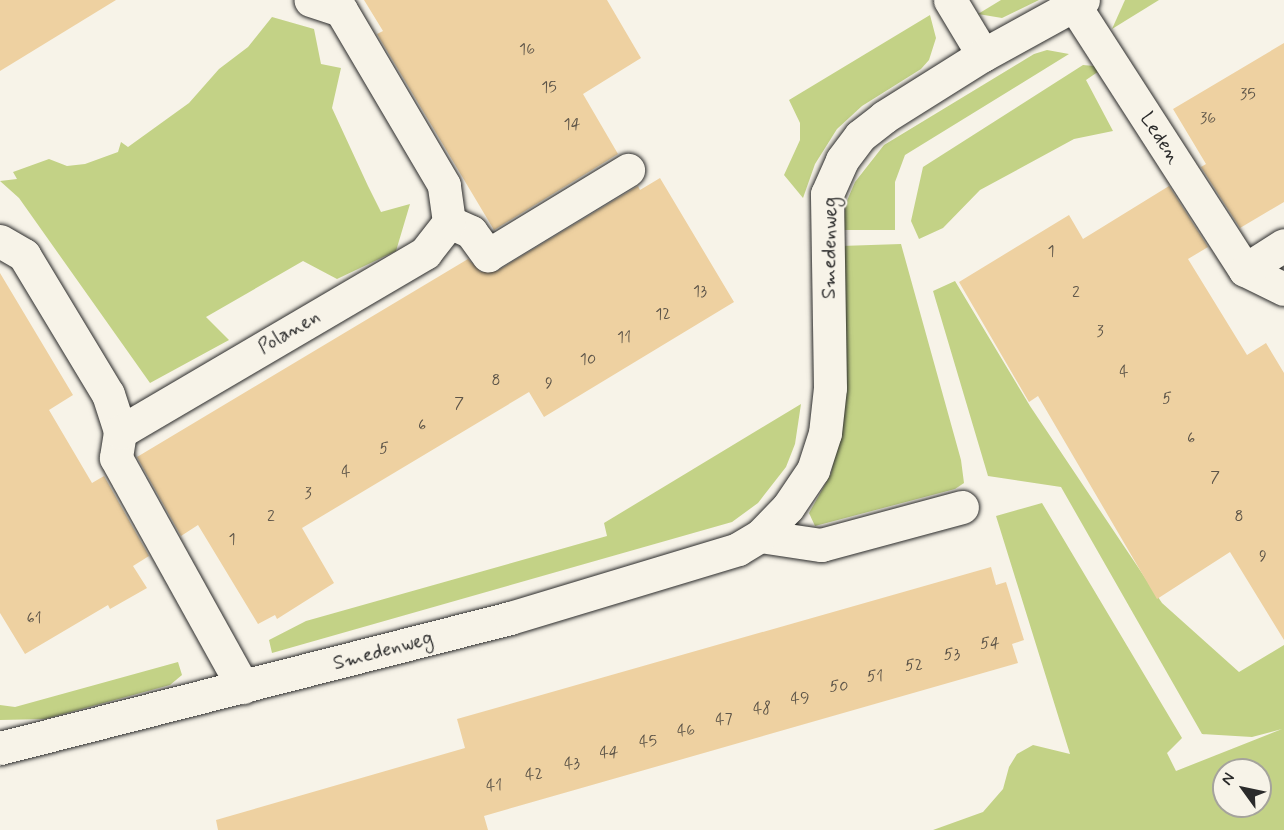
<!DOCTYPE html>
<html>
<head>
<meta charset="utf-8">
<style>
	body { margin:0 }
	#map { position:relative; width:1284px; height:830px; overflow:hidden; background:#f7f3e8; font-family:Mynerve,sans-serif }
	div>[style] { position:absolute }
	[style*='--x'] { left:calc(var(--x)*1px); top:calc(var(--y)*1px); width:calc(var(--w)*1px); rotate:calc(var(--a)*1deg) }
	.green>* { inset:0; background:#c3d286 }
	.building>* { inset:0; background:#eed1a1 }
	.roads { filter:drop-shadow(0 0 2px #2b2b2b) drop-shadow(0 0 2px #2b2b2b) }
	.minor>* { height:33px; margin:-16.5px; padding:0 16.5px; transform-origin:16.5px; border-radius:16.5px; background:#f7f3e8 }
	span { translate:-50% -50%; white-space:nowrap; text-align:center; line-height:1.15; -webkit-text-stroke:4.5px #f7f3e8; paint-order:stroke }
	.number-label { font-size:16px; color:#5c5448 }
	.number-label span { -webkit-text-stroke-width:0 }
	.street-label { font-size:20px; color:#2b2b2b }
	.north { position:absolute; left:1212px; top:758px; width:60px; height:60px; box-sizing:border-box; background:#f7f3e8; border:2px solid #a5a39c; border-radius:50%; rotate:303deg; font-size:16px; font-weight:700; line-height:24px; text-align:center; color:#2b2b2b }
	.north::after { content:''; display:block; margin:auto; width:21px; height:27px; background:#2b2b2b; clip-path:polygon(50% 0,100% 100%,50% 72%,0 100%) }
</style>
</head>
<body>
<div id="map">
	<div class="green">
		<i style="clip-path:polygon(1001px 0,1039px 0,1002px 18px,978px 14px)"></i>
		<i style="clip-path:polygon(1125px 0,1159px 0,1112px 29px)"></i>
		<i style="clip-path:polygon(930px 15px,936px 38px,929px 60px,921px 69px,862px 106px,837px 129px,815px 164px,803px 198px,784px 175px,800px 140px,800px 123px,789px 100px)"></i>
		<i style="clip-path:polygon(272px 17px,314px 29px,321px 64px,341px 68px,332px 108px,368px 186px,381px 212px,410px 204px,396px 251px,337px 279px,303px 261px,206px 317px,229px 340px,150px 383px,19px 198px,0 181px,17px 179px,13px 172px,49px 159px,67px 166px,85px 164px,118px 152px,121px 142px,128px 147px,189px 103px,219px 69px,248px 47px)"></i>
		<i style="clip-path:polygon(1047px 50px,1069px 54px,905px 155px,895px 182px,895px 230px,842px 230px,846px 203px,855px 182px,884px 145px,1034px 54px)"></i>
		<i style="clip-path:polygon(1083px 65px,1105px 67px,1086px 80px,1113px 131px,1074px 139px,980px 190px,943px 228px,919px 239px,911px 221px,923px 167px)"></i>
		<i style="clip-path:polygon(901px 244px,961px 460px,964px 483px,955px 489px,815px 526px,809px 513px,831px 474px,844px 412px,841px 246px)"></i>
		<i style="clip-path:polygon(evenodd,955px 281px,1030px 406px,1162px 603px,1239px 672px,1284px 645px,1284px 830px,933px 830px,983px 812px,1003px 789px,1009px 767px,1017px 754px,1033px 745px,1070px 754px,996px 516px,1042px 503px,1182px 738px,1167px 753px,1176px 771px,1282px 729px,1252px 737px,1202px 734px,1061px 487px,988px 476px,933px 291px,955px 281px,1224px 770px,1260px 770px,1260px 806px,1224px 806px,1224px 770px)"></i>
		<i style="clip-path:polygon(801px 404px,795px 444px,786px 467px,758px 503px,732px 522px,272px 653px,269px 640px,306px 621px,607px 536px,604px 523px)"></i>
		<i style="clip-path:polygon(178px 662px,182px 675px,170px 685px,45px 719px,0 720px,0 705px,15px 707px)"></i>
	</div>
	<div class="building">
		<i style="clip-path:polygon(0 0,116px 0,0 71px)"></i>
		<i style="clip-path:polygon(364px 0,607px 0,641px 58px,583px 94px,618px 154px,494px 230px,377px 34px,383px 31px)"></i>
		<i style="clip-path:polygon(1284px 43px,1284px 202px,1240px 228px,1201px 167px,1206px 164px,1173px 109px)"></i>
		<i style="clip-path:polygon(660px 178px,734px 302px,544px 417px,529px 392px,302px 528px,334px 583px,277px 619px,275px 615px,258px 624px,198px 525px,181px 536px,137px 457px,468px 259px,481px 272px,497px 271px,638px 186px,640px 190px)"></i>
		<i style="clip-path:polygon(1169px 186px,1208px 247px,1188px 259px,1247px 355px,1266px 343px,1284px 373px,1284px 640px,1230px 552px,1157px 599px,1038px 396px,1029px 402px,959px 282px,1069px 215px,1083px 239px)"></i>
		<i style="clip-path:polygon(0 273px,73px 395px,49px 410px,92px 483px,104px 476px,149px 556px,133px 566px,147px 588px,110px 609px,108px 605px,25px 654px,0 613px)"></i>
		<i style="clip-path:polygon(991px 567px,996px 585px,1006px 582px,1024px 640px,1012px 644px,1018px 663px,484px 816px,488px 830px,218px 830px,216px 820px,465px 748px,457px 719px)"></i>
	</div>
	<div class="roads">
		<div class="minor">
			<i style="--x:950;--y:0;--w:64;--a:59"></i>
			<i style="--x:1074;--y:5;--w:315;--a:57.2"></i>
			<i style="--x:1245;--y:270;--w:43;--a:26"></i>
			<i style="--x:449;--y:222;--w:24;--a:24"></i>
			<i style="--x:471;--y:232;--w:29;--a:54"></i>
			<i style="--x:488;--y:255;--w:164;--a:-31.3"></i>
			<i style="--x:0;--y:241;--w:28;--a:30"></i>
			<i style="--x:24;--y:255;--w:162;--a:58.9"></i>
			<i style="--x:108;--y:394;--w:40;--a:72"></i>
			<i style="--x:120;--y:432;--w:26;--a:99"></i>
			<i style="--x:116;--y:458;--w:262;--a:61"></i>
			<i style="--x:1245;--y:270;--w:46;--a:-32.7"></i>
			<i style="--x:120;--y:432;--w:354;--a:-30.4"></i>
			<i style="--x:425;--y:253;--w:39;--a:-52"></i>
			<i style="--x:449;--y:222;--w:37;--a:-98"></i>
			<i style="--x:444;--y:185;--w:203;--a:-120.5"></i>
			<i style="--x:341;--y:10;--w:32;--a:-162"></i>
			<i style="--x:760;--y:536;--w:62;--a:8.4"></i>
			<i style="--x:821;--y:545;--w:146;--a:-15.1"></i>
			<i style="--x:0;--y:748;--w:526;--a:-14.3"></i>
			<i style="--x:510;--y:618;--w:238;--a:-16.8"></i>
			<i style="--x:738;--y:549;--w:26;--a:-31"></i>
			<i style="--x:760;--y:536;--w:40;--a:-46"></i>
			<i style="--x:788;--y:507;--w:45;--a:-56"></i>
			<i style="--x:813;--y:470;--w:39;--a:-72"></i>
			<i style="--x:825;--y:433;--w:45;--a:-83.7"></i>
			<i style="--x:830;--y:388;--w:194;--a:-90.9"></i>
			<i style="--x:827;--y:194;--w:37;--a:-66"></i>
			<i style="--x:842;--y:160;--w:30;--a:-53"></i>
			<i style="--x:860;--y:136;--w:31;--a:-38"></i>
			<i style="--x:884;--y:117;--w:117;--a:-32.1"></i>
			<i style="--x:983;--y:55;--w:114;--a:-28.8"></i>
		</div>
	</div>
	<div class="number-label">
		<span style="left:527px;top:50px">16</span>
		<span style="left:549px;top:88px">15</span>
		<span style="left:1248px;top:95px">35</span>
		<span style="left:1208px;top:119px">36</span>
		<span style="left:572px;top:125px">14</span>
		<span style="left:1051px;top:252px">1</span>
		<span style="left:700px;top:292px">13</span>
		<span style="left:1076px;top:293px">2</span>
		<span style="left:663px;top:315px">12</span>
		<span style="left:1100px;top:332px">3</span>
		<span style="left:624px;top:338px">11</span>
		<span style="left:588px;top:360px">10</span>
		<span style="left:1124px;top:372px">4</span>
		<span style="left:496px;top:381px">8</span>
		<span style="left:549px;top:384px">9</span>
		<span style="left:1167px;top:399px">5</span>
		<span style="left:459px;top:404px">7</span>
		<span style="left:422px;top:426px">6</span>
		<span style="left:1191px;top:439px">6</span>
		<span style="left:384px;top:449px">5</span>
		<span style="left:346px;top:472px">4</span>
		<span style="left:1215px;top:478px">7</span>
		<span style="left:308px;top:494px">3</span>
		<span style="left:271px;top:517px">2</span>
		<span style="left:1239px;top:517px">8</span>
		<span style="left:232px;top:540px">1</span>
		<span style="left:1263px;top:557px">9</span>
		<span style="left:34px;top:619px">61</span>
		<span style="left:990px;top:644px">54</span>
		<span style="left:952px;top:655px">53</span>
		<span style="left:914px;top:666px">52</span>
		<span style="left:875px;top:677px">51</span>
		<span style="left:839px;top:687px">50</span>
		<span style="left:800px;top:699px">49</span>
		<span style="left:762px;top:709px">48</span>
		<span style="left:724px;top:720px">47</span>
		<span style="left:686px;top:731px">46</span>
		<span style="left:648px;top:742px">45</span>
		<span style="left:609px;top:753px">44</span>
		<span style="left:572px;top:764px">43</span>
		<span style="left:534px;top:775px">42</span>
		<span style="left:494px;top:786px">41</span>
	</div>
	<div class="street-label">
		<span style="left:1160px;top:138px;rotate:57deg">Leden</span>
		<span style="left:830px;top:248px;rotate:-89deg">Smedenweg</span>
		<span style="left:289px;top:332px;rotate:-30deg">Polanen</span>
		<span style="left:383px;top:651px;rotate:-15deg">Smedenweg</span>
	</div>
	<div class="north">N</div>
</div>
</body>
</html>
